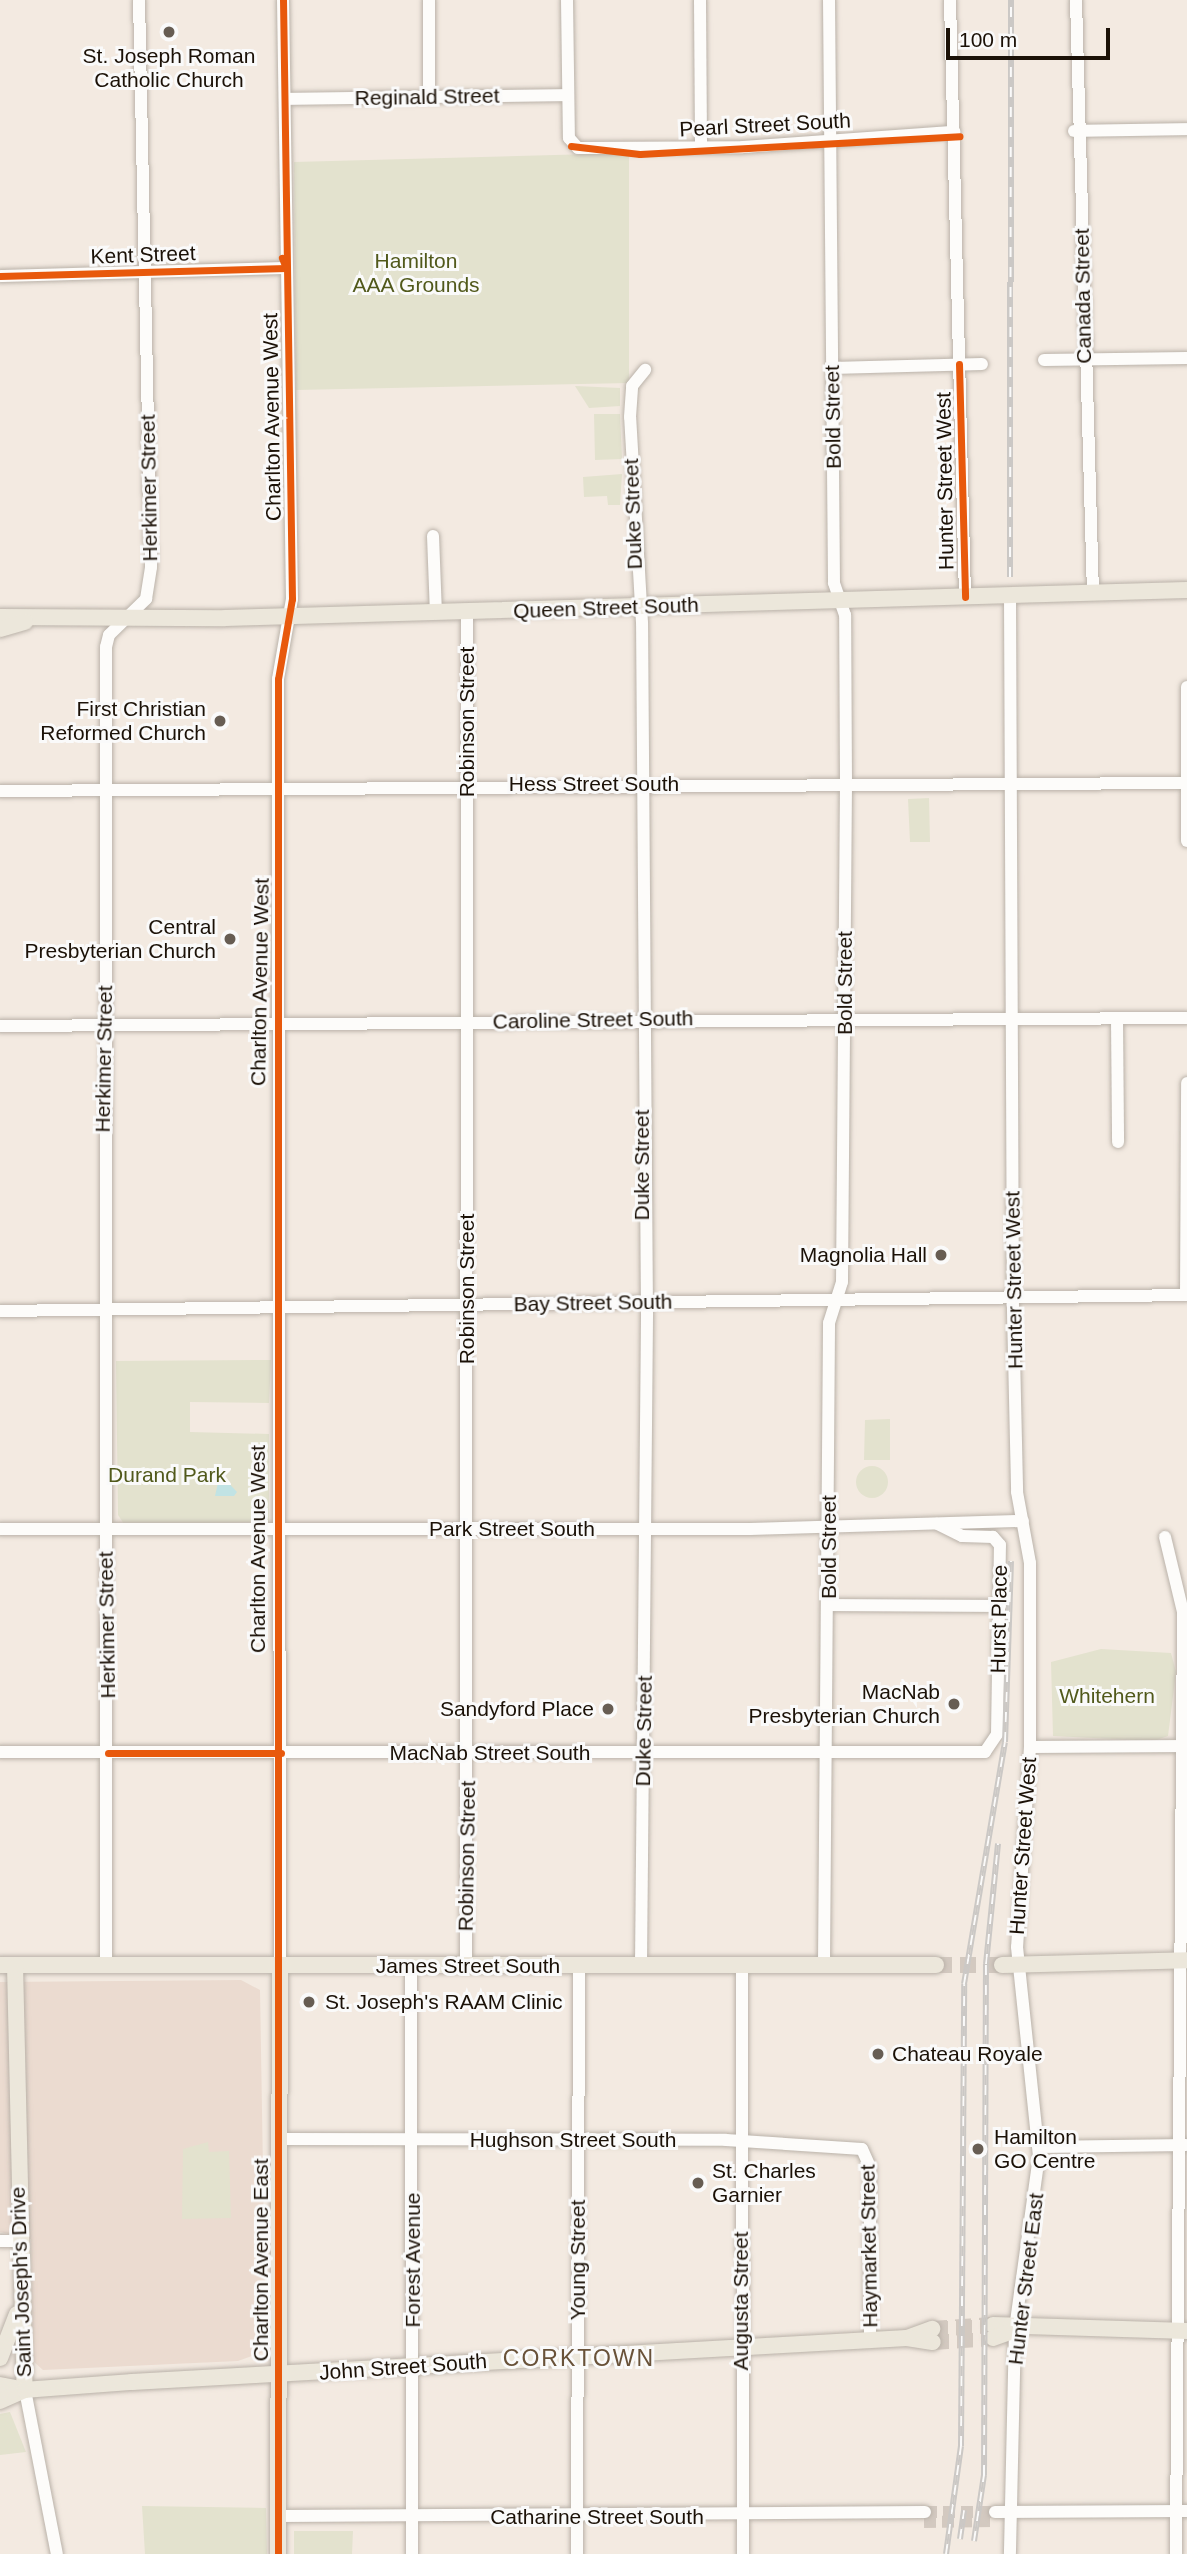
<!DOCTYPE html>
<html>
<head>
<meta charset="utf-8">
<style>
	body { margin:0 }
	#map { position:relative; width:1187px; height:2554px; overflow:hidden; background:#f3eae1; font-family:Arial,sans-serif }
	div>[style] { position:absolute }
	[style*='--x'] { left:calc(var(--x)*1px); top:calc(var(--y)*1px); width:calc(var(--w)*1px); rotate:calc(var(--a)*1deg) }
	.medical>* { inset:0; background:#ebdbd0 }
	.green>* { inset:0; background:#e3e2ce }
	.round { border-radius:50% }
	.water>* { inset:0; background:#c1e3e4 }
	.minor-tunnel>* { height:12px; margin-top:-6px; transform-origin:0; background:repeating-linear-gradient(90deg,#d3c9c0 0 12px,transparent 0 18px) }
	.major-tunnel>* { height:16px; margin-top:-8px; transform-origin:0; background:repeating-linear-gradient(90deg,#d3c9c0 0 16px,transparent 0 24px) }
	.roads { filter:drop-shadow(0 0 2px #bab2a9) drop-shadow(0 0 2px #bab2a9) }
	.minor>* { height:12px; margin:-6px; padding:0 6px; transform-origin:6px; border-radius:6px; background:#fdfcfa }
	.major>* { height:16px; margin:-8px; padding:0 8px; transform-origin:8px; border-radius:8px; background:#ece7db }
	.rail>* { height:6px; margin-top:-3px; transform-origin:0; background:repeating-linear-gradient(90deg,#fafafa 0 10px,#cbc8c5 0 20px); box-sizing:border-box; border-block:2px solid #cbc8c5 }
	.cycleway>* { height:7px; margin:-3.5px; padding:0 3.5px; transform-origin:3.5px; border-radius:3.5px; background:#e8590c }
	.dots>* { width:19px; height:19px; translate:-50% -50%; box-sizing:border-box; border:4px solid #fafafa; border-radius:50% }
	span { translate:-50% -50%; white-space:nowrap; text-align:center; line-height:1.15; -webkit-text-stroke:6px #fafafa; paint-order:stroke }
	.poi-label { font-size:21px; color:#1b1107 }
	.right { translate:-100% -50%; text-align:right }
	.left { translate:0 -50%; text-align:left }
	.street-label { font-size:21px; color:#1b1107 }
	.park-label { font-size:21px; color:#51591b }
	.neighbourhood-label { font-size:23px; color:#695239; letter-spacing:2px }
	.scale { position:absolute; left:946px; top:28px; width:164px; height:32px; box-sizing:border-box; border:4px solid #1b1107; border-top:0; padding-left:9px; font-size:21px; line-height:24px; white-space:nowrap; color:#1b1107; -webkit-text-stroke:5px #fafafa; paint-order:stroke }
</style>
</head>
<body>
<div id="map">
	<div class="medical">
		<i style="clip-path:polygon(241px 1980px,260px 1990px,266px 2351px,238px 2361px,43px 2370px,33px 2361px,31px 2239px,0 2232px,0 1982px)"></i>
	</div>
	<div class="green">
		<i style="clip-path:polygon(629px 153px,629px 383px,296px 390px,294px 162px)"></i>
		<i style="clip-path:polygon(575px 386px,620px 388px,620px 406px,589px 408px)"></i>
		<i style="clip-path:polygon(594px 414px,620px 414px,622px 459px,595px 460px)"></i>
		<i style="clip-path:polygon(622px 474px,620px 505px,608px 505px,607px 496px,584px 497px,583px 477px)"></i>
		<i style="clip-path:polygon(929px 798px,930px 842px,910px 842px,908px 799px)"></i>
		<i style="clip-path:polygon(271px 1360px,269px 1403px,190px 1402px,190px 1432px,269px 1434px,269px 1522px,124px 1524px,118px 1515px,116px 1361px)"></i>
		<i style="clip-path:polygon(890px 1419px,890px 1460px,864px 1460px,865px 1420px)"></i>
		<i class="round" style="left:856px;top:1466px;width:32px;height:32px"></i>
		<i style="clip-path:polygon(1101px 1649px,1171px 1653px,1176px 1672px,1168px 1736px,1153px 1741px,1053px 1736px,1051px 1662px)"></i>
		<i style="clip-path:polygon(208px 2142px,209px 2152px,229px 2151px,231px 2218px,182px 2219px,183px 2149px)"></i>
		<i style="clip-path:polygon(10px 2412px,26px 2452px,0 2455px,0 2414px)"></i>
		<i style="clip-path:polygon(142px 2506px,266px 2508px,267px 2554px,145px 2554px)"></i>
		<i style="clip-path:polygon(294px 2531px,353px 2531px,352px 2554px,294px 2554px)"></i>
	</div>
	<div class="water">
		<i style="clip-path:polygon(220px 1474px,237px 1492px,234px 1496px,215px 1496px)"></i>
	</div>
	<div class="minor-tunnel">
		<i style="--x:925;--y:2512;--w:70;--a:0"></i>
		<i style="--x:924;--y:2522;--w:70;--a:-0.8"></i>
	</div>
	<div class="major-tunnel">
		<i style="--x:936;--y:1965;--w:66;--a:0"></i>
		<i style="--x:932;--y:2329;--w:61;--a:-3.8"></i>
		<i style="--x:933;--y:2342;--w:60;--a:-3.8"></i>
	</div>
	<div class="roads">
		<div class="minor">
			<i style="--x:567;--y:0;--w:138;--a:89.2"></i>
			<i style="--x:569;--y:138;--w:13;--a:48"></i>
			<i style="--x:578;--y:148;--w:165;--a:-0.3"></i>
			<i style="--x:743;--y:147;--w:212;--a:-4.1"></i>
			<i style="--x:700;--y:0;--w:147;--a:89.6"></i>
			<i style="--x:950;--y:0;--w:597;--a:88.56"></i>
			<i style="--x:1076;--y:0;--w:593;--a:88.36"></i>
			<i style="--x:429;--y:97;--w:97;--a:-90"></i>
			<i style="--x:285;--y:99;--w:283;--a:-0.8"></i>
			<i style="--x:1074;--y:131;--w:113;--a:-1"></i>
			<i style="--x:0;--y:276;--w:286;--a:-1.6"></i>
			<i style="--x:1044;--y:360;--w:143;--a:-0.8"></i>
			<i style="--x:832;--y:368;--w:150;--a:-1.5"></i>
			<i style="--x:433;--y:536;--w:77;--a:87.8"></i>
			<i style="--x:1010;--y:596;--w:714;--a:89.76"></i>
			<i style="--x:1013;--y:1310;--w:182;--a:88.7"></i>
			<i style="--x:1017;--y:1492;--w:72;--a:79.6"></i>
			<i style="--x:1030;--y:1563;--w:184;--a:90"></i>
			<i style="--x:1030;--y:1747;--w:200;--a:93.7"></i>
			<i style="--x:1017;--y:1947;--w:210;--a:84"></i>
			<i style="--x:1039;--y:2156;--w:176;--a:97.9"></i>
			<i style="--x:1015;--y:2330;--w:224;--a:91.3"></i>
			<i style="--x:1187;--y:687;--w:154;--a:90"></i>
			<i style="--x:0;--y:791;--w:1187;--a:-0.39"></i>
			<i style="--x:1117;--y:1019;--w:123;--a:89.5"></i>
			<i style="--x:0;--y:1026;--w:1187;--a:-0.39"></i>
			<i style="--x:1186;--y:1295;--w:212;--a:-89.7"></i>
			<i style="--x:0;--y:1311;--w:1187;--a:-0.77"></i>
			<i style="--x:0;--y:1529;--w:750;--a:0"></i>
			<i style="--x:750;--y:1529;--w:273;--a:-1.7"></i>
			<i style="--x:1165;--y:1537;--w:77;--a:76.5"></i>
			<i style="--x:1183;--y:1612;--w:942;--a:90.43"></i>
			<i style="--x:829;--y:1605;--w:171;--a:0.3"></i>
			<i style="--x:1030;--y:1747;--w:157;--a:-0.4"></i>
			<i style="--x:0;--y:1752;--w:985;--a:0"></i>
			<i style="--x:985;--y:1752;--w:22;--a:-56"></i>
			<i style="--x:997;--y:1734;--w:189;--a:-89.1"></i>
			<i style="--x:1000;--y:1545;--w:11;--a:-131"></i>
			<i style="--x:993;--y:1537;--w:31;--a:-178"></i>
			<i style="--x:962;--y:1536;--w:28;--a:-154"></i>
			<i style="--x:742;--y:1964;--w:590;--a:89.9"></i>
			<i style="--x:824;--y:1964;--w:641;--a:-89.55"></i>
			<i style="--x:829;--y:1323;--w:43;--a:-72.4"></i>
			<i style="--x:842;--y:1282;--w:500;--a:-89.54"></i>
			<i style="--x:846;--y:782;--w:167;--a:-90.3"></i>
			<i style="--x:845;--y:615;--w:34;--a:-109"></i>
			<i style="--x:834;--y:583;--w:583;--a:-90.49"></i>
			<i style="--x:280;--y:1965;--w:1286;--a:-90.09"></i>
			<i style="--x:278;--y:679;--w:81;--a:-80.1"></i>
			<i style="--x:292;--y:599;--w:599;--a:-90.86"></i>
			<i style="--x:466;--y:1965;--w:1353;--a:-89.96"></i>
			<i style="--x:106;--y:1966;--w:1319;--a:-90"></i>
			<i style="--x:106;--y:647;--w:12;--a:-76"></i>
			<i style="--x:109;--y:635;--w:52;--a:-44.2"></i>
			<i style="--x:146;--y:599;--w:32;--a:-81"></i>
			<i style="--x:151;--y:567;--w:567;--a:-91.21"></i>
			<i style="--x:411;--y:1966;--w:588;--a:89.9"></i>
			<i style="--x:641;--y:1966;--w:652;--a:-89.47"></i>
			<i style="--x:647;--y:1314;--w:691;--a:-90.41"></i>
			<i style="--x:642;--y:623;--w:206;--a:-93.3"></i>
			<i style="--x:630;--y:417;--w:31;--a:-86"></i>
			<i style="--x:632;--y:386;--w:21;--a:-51"></i>
			<i style="--x:279;--y:2139;--w:447;--a:0.1"></i>
			<i style="--x:726;--y:2140;--w:136;--a:3.8"></i>
			<i style="--x:862;--y:2149;--w:20;--a:66"></i>
			<i style="--x:870;--y:2167;--w:173;--a:90"></i>
			<i style="--x:1039;--y:2147;--w:147;--a:-0.8"></i>
			<i style="--x:0;--y:2241;--w:19;--a:0"></i>
			<i style="--x:25;--y:2390;--w:167;--a:79"></i>
			<i style="--x:995;--y:2512;--w:192;--a:-0.3"></i>
			<i style="--x:279;--y:2516;--w:646;--a:-0.35"></i>
			<i style="--x:577;--y:2554;--w:588;--a:-89.81"></i>
		</div>
		<div class="major">
			<i style="--x:0;--y:617;--w:225;--a:0.3"></i>
			<i style="--x:225;--y:618;--w:962;--a:-1.67"></i>
			<i style="--x:0;--y:629;--w:26;--a:-16"></i>
			<i style="--x:0;--y:1965;--w:936;--a:0"></i>
			<i style="--x:15;--y:1965;--w:425;--a:88.7"></i>
			<i style="--x:1002;--y:1965;--w:185;--a:-1.5"></i>
			<i style="--x:993;--y:2325;--w:194;--a:1.8"></i>
			<i style="--x:907;--y:2338;--w:27;--a:-20"></i>
			<i style="--x:993;--y:2338;--w:23;--a:-20"></i>
			<i style="--x:0;--y:2358;--w:47;--a:-68.9"></i>
			<i style="--x:0;--y:2385;--w:25;--a:11"></i>
			<i style="--x:0;--y:2401;--w:27;--a:-24"></i>
			<i style="--x:25;--y:2390;--w:107;--a:-4.3"></i>
			<i style="--x:132;--y:2382;--w:776;--a:-3.25"></i>
			<i style="--x:907;--y:2338;--w:26;--a:9"></i>
			<i style="--x:278;--y:2554;--w:589;--a:-89.81"></i>
		</div>
	</div>
	<div class="rail">
		<i style="--x:1010;--y:577;--w:577;--a:-89.9"></i>
		<i style="--x:960;--y:2539;--w:29;--a:-82"></i>
		<i style="--x:974;--y:2541;--w:67;--a:-81.4"></i>
		<i style="--x:984;--y:2475;--w:511;--a:-89.78"></i>
		<i style="--x:986;--y:1964;--w:121;--a:-84.3"></i>
		<i style="--x:946;--y:2554;--w:109;--a:-82.1"></i>
		<i style="--x:961;--y:2446;--w:462;--a:-89.6"></i>
		<i style="--x:964;--y:1984;--w:245;--a:-80.4"></i>
		<i style="--x:1005;--y:1742;--w:181;--a:-88.1"></i>
	</div>
	<div class="cycleway">
		<i style="--x:571;--y:146;--w:69;--a:6.6"></i>
		<i style="--x:640;--y:154;--w:320;--a:-3.2"></i>
		<i style="--x:0;--y:276;--w:286;--a:-1.6"></i>
		<i style="--x:286;--y:268;--w:11;--a:-112"></i>
		<i style="--x:959;--y:364;--w:233;--a:88.5"></i>
		<i style="--x:108;--y:1753;--w:173;--a:0"></i>
		<i style="--x:278;--y:2554;--w:1875;--a:-90"></i>
		<i style="--x:278;--y:679;--w:81;--a:-80.1"></i>
		<i style="--x:292;--y:599;--w:599;--a:-90.86"></i>
	</div>
	<div class="dots">
		<i style="left:169px;top:32px;background:#675d53"></i>
		<i style="left:220px;top:721px;background:#675d53"></i>
		<i style="left:230px;top:939px;background:#675d53"></i>
		<i style="left:941px;top:1255px;background:#675d53"></i>
		<i style="left:954px;top:1704px;background:#675d53"></i>
		<i style="left:608px;top:1709px;background:#675d53"></i>
		<i style="left:309px;top:2002px;background:#675d53"></i>
		<i style="left:878px;top:2054px;background:#675d53"></i>
		<i style="left:978px;top:2149px;background:#675d53"></i>
		<i style="left:698px;top:2183px;background:#675d53"></i>
	</div>
	<div class="poi-label">
		<span style="left:169px;top:68px">St. Joseph Roman<br>Catholic Church</span>
		<span class="right" style="left:206px;top:721px">First Christian<br>Reformed Church</span>
		<span class="right" style="left:216px;top:939px">Central<br>Presbyterian Church</span>
		<span class="right" style="left:927px;top:1255px">Magnolia Hall</span>
		<span class="right" style="left:940px;top:1704px">MacNab<br>Presbyterian Church</span>
		<span class="right" style="left:594px;top:1709px">Sandyford Place</span>
		<span class="left" style="left:325px;top:2002px">St. Joseph's RAAM Clinic</span>
		<span class="left" style="left:892px;top:2054px">Chateau Royale</span>
		<span class="left" style="left:994px;top:2149px">Hamilton<br>GO Centre</span>
		<span class="left" style="left:712px;top:2183px">St. Charles<br>Garnier</span>
	</div>
	<div class="street-label">
		<span style="left:427px;top:97px;rotate:-1deg">Reginald Street</span>
		<span style="left:765px;top:125px;rotate:-3deg">Pearl Street South</span>
		<span style="left:143px;top:255px;rotate:-2deg">Kent Street</span>
		<span style="left:1083px;top:296px;rotate:-91deg">Canada Street</span>
		<span style="left:272px;top:417px;rotate:-91deg">Charlton Avenue West</span>
		<span style="left:833px;top:417px;rotate:-91deg">Bold Street</span>
		<span style="left:945px;top:481px;rotate:-91deg">Hunter Street West</span>
		<span style="left:149px;top:488px;rotate:-91deg">Herkimer Street</span>
		<span style="left:633px;top:514px;rotate:-92deg">Duke Street</span>
		<span style="left:606px;top:608px;rotate:-2deg">Queen Street South</span>
		<span style="left:467px;top:722px;rotate:-90deg">Robinson Street</span>
		<span style="left:594px;top:784px">Hess Street South</span>
		<span style="left:260px;top:982px;rotate:-89deg">Charlton Avenue West</span>
		<span style="left:845px;top:983px;rotate:-90deg">Bold Street</span>
		<span style="left:593px;top:1020px;rotate:-1deg">Caroline Street South</span>
		<span style="left:104px;top:1059px;rotate:-89deg">Herkimer Street</span>
		<span style="left:642px;top:1165px;rotate:-90deg">Duke Street</span>
		<span style="left:1014px;top:1280px;rotate:-91deg">Hunter Street West</span>
		<span style="left:467px;top:1289px;rotate:-90deg">Robinson Street</span>
		<span style="left:593px;top:1303px;rotate:-1deg">Bay Street South</span>
		<span style="left:512px;top:1529px">Park Street South</span>
		<span style="left:829px;top:1547px;rotate:-90deg">Bold Street</span>
		<span style="left:258px;top:1549px;rotate:-90deg">Charlton Avenue West</span>
		<span style="left:999px;top:1619px;rotate:-89deg">Hurst Place</span>
		<span style="left:107px;top:1625px;rotate:-91deg">Herkimer Street</span>
		<span style="left:644px;top:1731px;rotate:-89deg">Duke Street</span>
		<span style="left:490px;top:1753px">MacNab Street South</span>
		<span style="left:1023px;top:1846px;rotate:-86deg">Hunter Street West</span>
		<span style="left:467px;top:1856px;rotate:-89deg">Robinson Street</span>
		<span style="left:468px;top:1966px">James Street South</span>
		<span style="left:573px;top:2140px">Hughson Street South</span>
		<span style="left:869px;top:2246px;rotate:-91deg">Haymarket Street</span>
		<span style="left:261px;top:2260px;rotate:-90deg">Charlton Avenue East</span>
		<span style="left:413px;top:2260px;rotate:-90deg">Forest Avenue</span>
		<span style="left:578px;top:2260px;rotate:-90deg">Young Street</span>
		<span style="left:1026px;top:2279px;rotate:-83deg">Hunter Street East</span>
		<span style="left:21px;top:2282px;rotate:-92deg">Saint Joseph's Drive</span>
		<span style="left:741px;top:2301px;rotate:-90deg">Augusta Street</span>
		<span style="left:403px;top:2367px;rotate:-4deg">John Street South</span>
		<span style="left:597px;top:2517px">Catharine Street South</span>
	</div>
	<div class="park-label">
		<span style="left:416px;top:273px">Hamilton<br>AAA Grounds</span>
		<span style="left:167px;top:1475px">Durand Park</span>
		<span style="left:1107px;top:1696px">Whitehern</span>
	</div>
	<div class="neighbourhood-label">
		<span style="left:579px;top:2358px">CORKTOWN</span>
	</div>
	<div class="scale">100 m</div>
</div>
</body>
</html>
